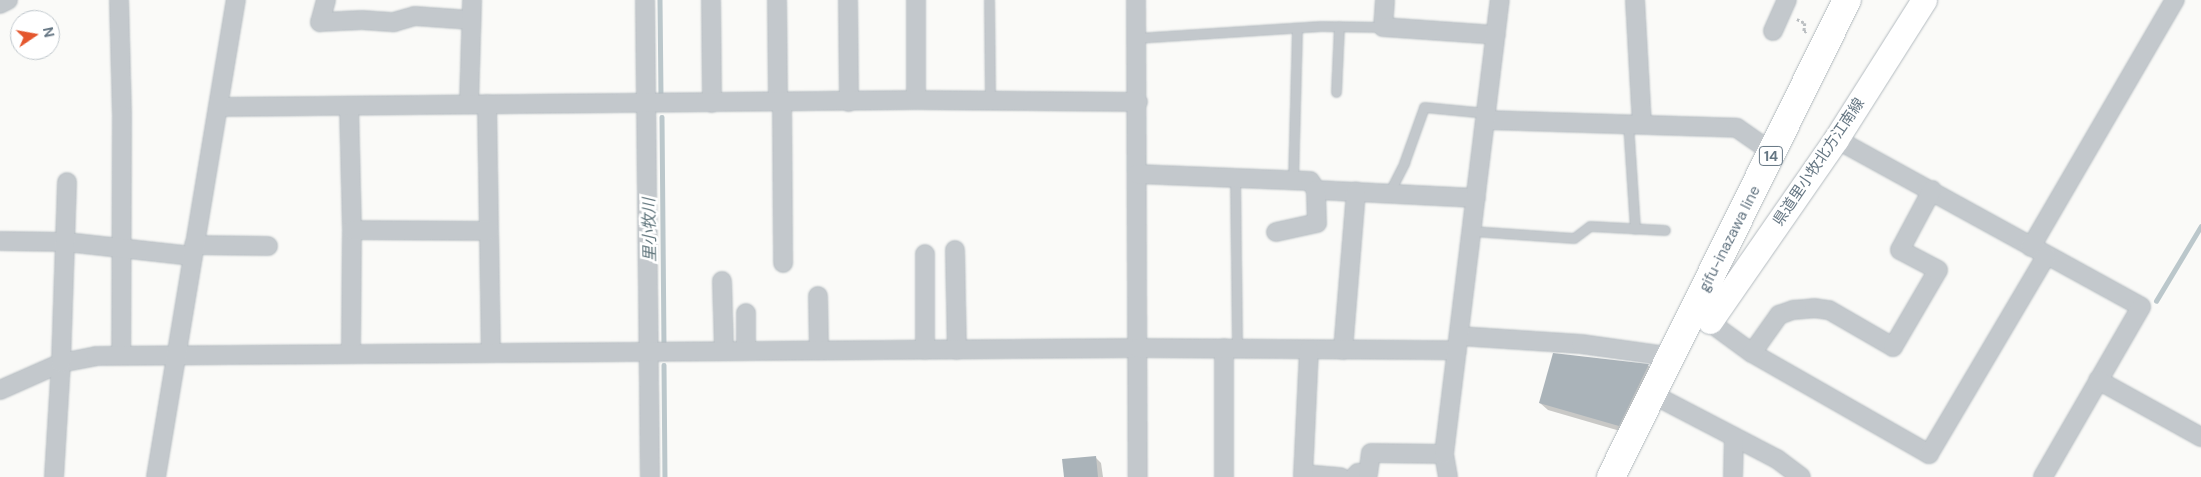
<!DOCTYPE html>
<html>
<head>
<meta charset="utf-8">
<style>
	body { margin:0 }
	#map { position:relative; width:2201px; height:477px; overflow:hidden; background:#fafaf8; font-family:"DM Sans","Noto Sans JP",sans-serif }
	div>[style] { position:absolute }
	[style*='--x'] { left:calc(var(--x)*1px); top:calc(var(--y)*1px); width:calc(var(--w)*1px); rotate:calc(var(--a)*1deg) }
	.shadow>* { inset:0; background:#0003 }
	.stream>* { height:4.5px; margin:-2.25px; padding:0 2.25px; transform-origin:2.25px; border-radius:2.25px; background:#bbc7cb }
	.building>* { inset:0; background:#aab3b9 }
	.path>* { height:2.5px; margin-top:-1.25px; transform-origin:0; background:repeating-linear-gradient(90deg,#bbbfc2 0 2.5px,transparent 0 5px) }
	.roads { filter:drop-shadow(0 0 1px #b3babf) drop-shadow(0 0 1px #b3babf) }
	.lane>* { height:9px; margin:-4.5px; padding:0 4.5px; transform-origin:4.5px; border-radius:4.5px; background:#c3c8cc }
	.street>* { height:18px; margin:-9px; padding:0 9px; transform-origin:9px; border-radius:9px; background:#c3c8cc }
	.secondary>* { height:25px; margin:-12.5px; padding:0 12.5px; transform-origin:12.5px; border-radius:12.5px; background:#fff }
	.primary>* { height:28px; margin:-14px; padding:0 14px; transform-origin:14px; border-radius:14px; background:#fff }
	span { translate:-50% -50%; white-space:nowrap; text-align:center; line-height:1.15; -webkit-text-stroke:5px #fff; paint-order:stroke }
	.shield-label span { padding:1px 4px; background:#fff; border:1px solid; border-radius:4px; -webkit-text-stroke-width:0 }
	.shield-label { font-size:14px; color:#657683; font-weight:700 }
	.street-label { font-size:15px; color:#657683 }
	.water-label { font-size:16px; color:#60757c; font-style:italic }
	.north { position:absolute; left:10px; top:10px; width:50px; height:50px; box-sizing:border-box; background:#fff; border:1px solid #c1c8cd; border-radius:50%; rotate:78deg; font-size:14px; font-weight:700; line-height:20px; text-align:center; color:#657683 }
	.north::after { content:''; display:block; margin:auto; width:18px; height:22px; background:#e4572e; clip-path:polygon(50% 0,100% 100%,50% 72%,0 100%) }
</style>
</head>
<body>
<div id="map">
	<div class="shadow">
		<i style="clip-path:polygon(1554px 354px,1649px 366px,1656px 373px,1627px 433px,1548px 410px,1540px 403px)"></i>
		<i style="clip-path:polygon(1095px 457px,1101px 463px,1103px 477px,1065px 477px)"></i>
	</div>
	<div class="stream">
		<i style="--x:660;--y:0;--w:98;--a:89.4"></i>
		<i style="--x:662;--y:117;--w:225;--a:89.5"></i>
		<i style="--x:2156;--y:301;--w:87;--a:-59"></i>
		<i style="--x:664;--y:365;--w:112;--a:89.5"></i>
	</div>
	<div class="building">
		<i style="clip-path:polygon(1553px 353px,1649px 364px,1619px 426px,1539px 403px)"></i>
		<i style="clip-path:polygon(1096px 456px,1098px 477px,1064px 477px,1062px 459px)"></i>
	</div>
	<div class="path">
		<i style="--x:1797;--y:19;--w:9;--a:27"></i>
		<i style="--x:1805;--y:23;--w:9;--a:96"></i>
		<i style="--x:1804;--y:32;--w:4;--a:-27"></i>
	</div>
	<div class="roads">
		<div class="lane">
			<i style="--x:989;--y:0;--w:101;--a:89.4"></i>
			<i style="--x:1136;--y:38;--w:185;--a:-3.7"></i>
			<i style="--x:1321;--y:26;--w:62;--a:0.9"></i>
			<i style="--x:1336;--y:92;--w:66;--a:-87.4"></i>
			<i style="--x:1628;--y:123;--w:106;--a:86.2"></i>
			<i style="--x:1235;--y:178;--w:170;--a:89.3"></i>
			<i style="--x:1293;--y:181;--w:153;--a:-88.5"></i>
			<i style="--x:1389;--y:193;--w:34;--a:-63"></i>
			<i style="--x:1404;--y:163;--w:59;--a:-70.3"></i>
			<i style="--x:1424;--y:107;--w:63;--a:5.4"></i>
			<i style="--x:1472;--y:231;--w:102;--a:3.9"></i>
			<i style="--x:1574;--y:238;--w:20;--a:-37"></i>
			<i style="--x:1590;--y:226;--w:75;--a:3.1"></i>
		</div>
		<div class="street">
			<i style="--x:119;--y:0;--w:115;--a:88.5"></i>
			<i style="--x:122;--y:115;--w:240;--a:90.2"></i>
			<i style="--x:326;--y:0;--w:23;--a:105"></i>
			<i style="--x:320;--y:22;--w:42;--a:-2.7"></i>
			<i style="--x:362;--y:20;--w:32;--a:4"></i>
			<i style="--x:394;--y:22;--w:22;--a:-16"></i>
			<i style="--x:415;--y:16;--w:56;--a:4.1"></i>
			<i style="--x:645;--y:0;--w:477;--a:89.4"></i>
			<i style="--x:711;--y:0;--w:103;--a:89.4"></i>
			<i style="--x:777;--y:0;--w:103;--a:89.4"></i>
			<i style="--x:848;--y:0;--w:102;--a:89.4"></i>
			<i style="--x:1136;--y:0;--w:477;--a:89.8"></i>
			<i style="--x:1385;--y:0;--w:27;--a:94"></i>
			<i style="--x:1383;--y:27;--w:113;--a:4"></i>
			<i style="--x:1635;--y:0;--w:124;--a:86.8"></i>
			<i style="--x:0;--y:4;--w:9;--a:-27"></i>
			<i style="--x:1773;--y:31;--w:34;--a:-66"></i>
			<i style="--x:916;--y:100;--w:100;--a:-90"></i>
			<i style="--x:782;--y:103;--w:160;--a:89.6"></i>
			<i style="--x:469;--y:104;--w:104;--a:-88.3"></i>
			<i style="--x:487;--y:104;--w:249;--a:89.1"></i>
			<i style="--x:349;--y:106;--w:124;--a:88.6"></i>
			<i style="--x:352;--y:230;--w:124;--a:90.5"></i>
			<i style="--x:218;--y:107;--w:698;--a:-0.57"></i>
			<i style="--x:916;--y:100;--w:222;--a:0.5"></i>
			<i style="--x:1487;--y:120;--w:250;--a:1.8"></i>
			<i style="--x:1737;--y:128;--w:44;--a:34.8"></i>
			<i style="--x:1836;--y:139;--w:348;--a:28.8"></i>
			<i style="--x:2141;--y:307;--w:196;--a:120"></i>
			<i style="--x:1137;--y:174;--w:173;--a:2.3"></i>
			<i style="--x:1310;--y:181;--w:11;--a:56"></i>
			<i style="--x:1316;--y:190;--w:160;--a:2.9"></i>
			<i style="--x:352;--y:230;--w:137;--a:0.4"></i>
			<i style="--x:1276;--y:232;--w:42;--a:-12.4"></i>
			<i style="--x:1317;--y:223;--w:33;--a:-92"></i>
			<i style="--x:0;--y:241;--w:66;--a:0.9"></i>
			<i style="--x:66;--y:242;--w:127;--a:6.3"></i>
			<i style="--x:194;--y:245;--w:74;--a:0.8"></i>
			<i style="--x:2031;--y:247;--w:286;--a:-59.8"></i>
			<i style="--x:955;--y:250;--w:100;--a:88.9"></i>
			<i style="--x:925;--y:254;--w:96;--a:90"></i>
			<i style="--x:722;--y:281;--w:69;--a:88.3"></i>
			<i style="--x:818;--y:296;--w:54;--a:88.9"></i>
			<i style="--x:1700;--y:315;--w:64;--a:36.2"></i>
			<i style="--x:1752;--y:353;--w:204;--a:29.7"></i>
			<i style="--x:1929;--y:454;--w:230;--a:-59.4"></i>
			<i style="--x:1459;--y:336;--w:122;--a:3.8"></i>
			<i style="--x:1581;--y:344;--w:93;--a:8"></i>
			<i style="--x:1224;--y:348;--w:129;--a:90"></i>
			<i style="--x:746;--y:350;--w:37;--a:-90"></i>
			<i style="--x:1343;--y:350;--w:159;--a:-85.3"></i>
			<i style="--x:1752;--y:353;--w:47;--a:-54.6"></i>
			<i style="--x:1779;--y:315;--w:15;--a:-20"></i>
			<i style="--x:1793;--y:310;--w:21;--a:-5"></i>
			<i style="--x:1814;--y:308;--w:15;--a:8"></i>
			<i style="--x:1829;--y:310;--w:74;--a:30"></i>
			<i style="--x:1893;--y:347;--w:89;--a:-59.7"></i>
			<i style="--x:1938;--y:270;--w:43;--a:-152.2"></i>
			<i style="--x:1900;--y:250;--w:68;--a:-61.9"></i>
			<i style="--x:2098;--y:380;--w:118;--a:29"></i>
			<i style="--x:0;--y:390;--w:67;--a:-23.9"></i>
			<i style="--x:61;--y:363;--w:36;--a:-11"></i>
			<i style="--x:96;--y:356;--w:1042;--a:-0.44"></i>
			<i style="--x:1138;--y:348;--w:319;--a:0.4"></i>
			<i style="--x:1654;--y:395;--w:139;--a:27.5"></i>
			<i style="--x:1777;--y:459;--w:30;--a:37"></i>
			<i style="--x:1303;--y:474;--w:38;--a:5"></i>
			<i style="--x:54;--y:477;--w:114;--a:-86.5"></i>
			<i style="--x:61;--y:363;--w:181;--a:-88.1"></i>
			<i style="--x:156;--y:477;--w:484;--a:-80.5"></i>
			<i style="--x:1303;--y:477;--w:127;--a:-87.3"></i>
			<i style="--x:1354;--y:477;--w:6;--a:-45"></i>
			<i style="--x:1358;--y:473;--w:10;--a:6"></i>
			<i style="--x:1368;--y:474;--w:21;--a:-82"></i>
			<i style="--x:1371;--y:453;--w:73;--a:0.8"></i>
			<i style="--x:1448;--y:477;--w:23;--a:-100"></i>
			<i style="--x:1444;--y:454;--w:457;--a:-83"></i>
			<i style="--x:1733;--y:477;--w:40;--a:-88.6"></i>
		</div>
		<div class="secondary">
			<i style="--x:1710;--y:321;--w:221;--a:-55.3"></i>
			<i style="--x:1836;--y:139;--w:165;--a:-57.7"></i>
		</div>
		<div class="primary">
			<i style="--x:1611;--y:477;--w:532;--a:-63.68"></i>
		</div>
	</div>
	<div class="shield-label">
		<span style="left:1771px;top:156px">14</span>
	</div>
	<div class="street-label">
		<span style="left:1819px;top:162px;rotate:-56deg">県道里小牧北方江南線</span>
		<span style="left:1730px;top:239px;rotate:-63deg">gifu-inazawa line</span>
	</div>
	<div class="water-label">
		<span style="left:650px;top:230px;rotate:-91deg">里小牧川</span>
	</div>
	<div class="north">N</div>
</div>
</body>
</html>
